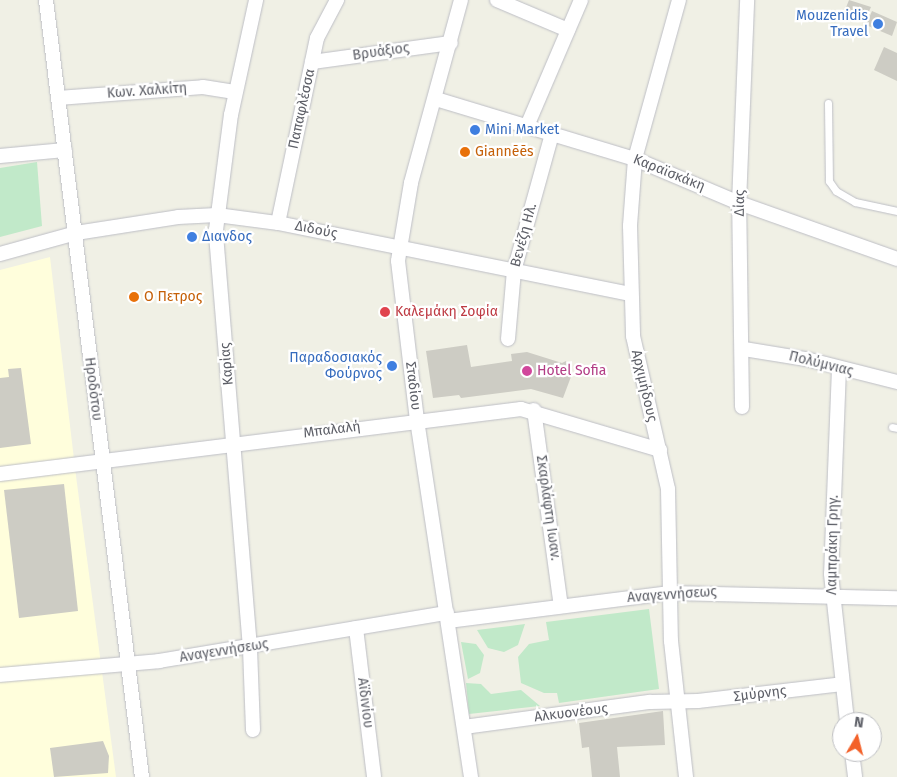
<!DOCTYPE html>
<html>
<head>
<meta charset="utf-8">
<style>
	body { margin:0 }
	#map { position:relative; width:897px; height:777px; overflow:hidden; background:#f0f0e5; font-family:"Fira Sans",sans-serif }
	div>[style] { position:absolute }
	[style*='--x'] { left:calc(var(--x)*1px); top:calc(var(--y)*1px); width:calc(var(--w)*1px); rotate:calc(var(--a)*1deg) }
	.commercial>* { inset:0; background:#fffedc }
	.green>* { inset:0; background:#c1e9c9 }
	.building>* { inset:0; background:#cdccc4 }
	.roads { filter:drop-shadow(0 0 1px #bdbec5) drop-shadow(0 0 1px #bdbec5) }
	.lane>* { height:7px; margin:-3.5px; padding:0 3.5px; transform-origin:3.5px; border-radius:3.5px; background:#fff }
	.street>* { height:14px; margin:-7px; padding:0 7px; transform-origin:7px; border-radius:7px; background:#fff }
	.dots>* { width:14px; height:14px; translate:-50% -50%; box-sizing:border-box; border:2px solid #fff; border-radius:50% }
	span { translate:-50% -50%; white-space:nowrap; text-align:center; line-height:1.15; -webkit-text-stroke:4.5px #fff; paint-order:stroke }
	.shop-label { font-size:14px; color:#366cbe }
	.right { translate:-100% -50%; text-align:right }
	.left { translate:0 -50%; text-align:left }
	.street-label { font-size:14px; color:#5d5f67 }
	.food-label { font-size:14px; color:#c56008 }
	.health-label { font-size:14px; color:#be3a42 }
	.hotel-label { font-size:14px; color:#b23c85 }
	.north { position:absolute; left:832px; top:712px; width:50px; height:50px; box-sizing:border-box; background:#fff; border:1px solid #bebfc2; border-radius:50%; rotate:8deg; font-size:14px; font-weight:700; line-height:20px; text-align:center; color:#5d5f67 }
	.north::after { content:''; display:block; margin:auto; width:18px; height:22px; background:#f36129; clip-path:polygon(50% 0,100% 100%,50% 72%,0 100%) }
</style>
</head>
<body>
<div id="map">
	<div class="commercial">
		<i style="clip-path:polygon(50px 257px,76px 476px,116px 777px,0 777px,0 270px)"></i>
	</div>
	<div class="green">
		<i style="clip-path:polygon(37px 162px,42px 226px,0 237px,0 168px)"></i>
		<i style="clip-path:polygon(649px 609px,659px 689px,559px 703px,557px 693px,544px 693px,521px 683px,518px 657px,529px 644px,549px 640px,546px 622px)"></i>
		<i style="clip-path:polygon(525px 624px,518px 645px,504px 652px,488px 648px,477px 630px)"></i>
		<i style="clip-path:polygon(461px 642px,476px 644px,484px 655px,480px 673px,468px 679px)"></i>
		<i style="clip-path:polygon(466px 683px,481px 684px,491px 694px,521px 690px,540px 706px,469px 714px)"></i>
	</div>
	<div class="building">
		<i style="clip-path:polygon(849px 0,871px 7px,865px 20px,845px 10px)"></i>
		<i style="clip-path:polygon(872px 11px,897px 22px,892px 36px,866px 25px)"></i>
		<i style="clip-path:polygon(884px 47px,897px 53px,897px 81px,874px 70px)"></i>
		<i style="clip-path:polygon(467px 345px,471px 367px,512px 361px,511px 354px,527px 352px,562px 363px,566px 361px,572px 374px,563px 398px,531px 389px,461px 398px,459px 395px,433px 398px,426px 351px)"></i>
		<i style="clip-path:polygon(21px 368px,31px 444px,0 448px,0 378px,9px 377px,8px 369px)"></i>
		<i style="clip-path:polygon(64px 484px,78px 611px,19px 618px,4px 490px)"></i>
		<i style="clip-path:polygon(663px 711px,665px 745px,617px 747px,620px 777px,592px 777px,589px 747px,582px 748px,579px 723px)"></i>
		<i style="clip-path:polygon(103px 741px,109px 756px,108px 773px,54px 777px,50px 748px)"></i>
	</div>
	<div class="roads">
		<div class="lane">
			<i style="--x:828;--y:103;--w:78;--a:89.3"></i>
			<i style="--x:829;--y:181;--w:12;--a:55"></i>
			<i style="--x:836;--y:191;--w:22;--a:30"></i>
			<i style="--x:855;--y:202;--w:43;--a:12.1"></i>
			<i style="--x:892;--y:427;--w:5;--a:11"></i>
		</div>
		<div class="street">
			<i style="--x:46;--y:0;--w:783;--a:82.96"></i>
			<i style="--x:461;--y:0;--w:190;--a:105.3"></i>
			<i style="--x:411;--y:183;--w:79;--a:99.5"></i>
			<i style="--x:398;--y:261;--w:160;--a:83.2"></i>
			<i style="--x:417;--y:420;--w:361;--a:81.4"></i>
			<i style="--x:497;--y:0;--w:77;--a:22.9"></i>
			<i style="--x:679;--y:0;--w:165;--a:105.5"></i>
			<i style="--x:635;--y:159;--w:67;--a:94.3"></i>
			<i style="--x:630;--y:226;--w:110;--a:88.4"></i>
			<i style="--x:633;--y:336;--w:157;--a:77.1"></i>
			<i style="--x:668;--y:489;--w:152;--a:88.9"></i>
			<i style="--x:671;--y:641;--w:137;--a:83.7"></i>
			<i style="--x:312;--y:62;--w:140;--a:-7.8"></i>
			<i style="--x:58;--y:98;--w:145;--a:-4.3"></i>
			<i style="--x:203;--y:87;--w:32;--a:9"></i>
			<i style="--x:436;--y:99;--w:208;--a:16.8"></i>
			<i style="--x:635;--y:159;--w:113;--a:22.9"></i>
			<i style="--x:739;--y:203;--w:168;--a:19.5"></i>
			<i style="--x:527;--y:126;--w:137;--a:-66.8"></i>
			<i style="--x:0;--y:156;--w:65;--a:-5.3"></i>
			<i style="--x:278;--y:223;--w:189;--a:-78.1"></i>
			<i style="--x:317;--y:38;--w:43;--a:-62.2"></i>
			<i style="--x:0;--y:254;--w:79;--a:-15.4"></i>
			<i style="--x:76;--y:233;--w:103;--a:-8.9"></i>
			<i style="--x:178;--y:217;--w:39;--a:-3"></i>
			<i style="--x:217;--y:215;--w:62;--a:7.5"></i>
			<i style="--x:278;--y:223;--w:360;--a:11.4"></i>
			<i style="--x:508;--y:339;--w:68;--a:-85"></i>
			<i style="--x:514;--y:271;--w:142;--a:-74.5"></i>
			<i style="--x:744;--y:349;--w:63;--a:9.2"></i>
			<i style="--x:806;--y:359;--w:94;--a:14.2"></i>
			<i style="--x:839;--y:368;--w:206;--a:92.2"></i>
			<i style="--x:831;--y:574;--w:149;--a:83.8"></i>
			<i style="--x:742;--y:407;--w:204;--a:-90.8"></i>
			<i style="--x:739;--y:203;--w:203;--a:-87.7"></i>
			<i style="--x:534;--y:410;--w:198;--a:82.2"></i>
			<i style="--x:0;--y:474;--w:525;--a:-7.11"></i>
			<i style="--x:521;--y:409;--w:145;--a:16.4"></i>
			<i style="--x:448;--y:621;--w:224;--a:-7.2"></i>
			<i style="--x:670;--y:593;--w:227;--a:1.3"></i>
			<i style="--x:356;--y:628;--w:150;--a:83.1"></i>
			<i style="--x:0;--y:675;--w:160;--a:-5"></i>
			<i style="--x:159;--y:661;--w:292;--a:-9.5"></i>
			<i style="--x:464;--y:727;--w:188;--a:-7.7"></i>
			<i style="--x:650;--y:702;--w:48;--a:-1.2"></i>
			<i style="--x:698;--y:701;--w:145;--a:-6.7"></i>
			<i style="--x:253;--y:730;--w:82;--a:-92.1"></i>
			<i style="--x:250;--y:648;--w:419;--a:-94.7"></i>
			<i style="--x:216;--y:230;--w:116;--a:-82.6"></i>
			<i style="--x:231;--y:115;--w:118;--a:-77.7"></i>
			<i style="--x:852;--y:752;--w:25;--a:83"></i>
		</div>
	</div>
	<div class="dots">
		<i style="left:878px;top:24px;background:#3f7fe0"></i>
		<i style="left:475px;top:130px;background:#3f7fe0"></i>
		<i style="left:465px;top:152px;background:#e8710a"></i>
		<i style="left:192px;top:237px;background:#3f7fe0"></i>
		<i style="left:134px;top:297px;background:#e8710a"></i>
		<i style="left:385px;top:312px;background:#e0444e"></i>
		<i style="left:392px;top:366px;background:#3f7fe0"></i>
		<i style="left:527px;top:371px;background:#d1479c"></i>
	</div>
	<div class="shop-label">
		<span class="right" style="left:868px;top:24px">Mouzenidis<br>Travel</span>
		<span class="left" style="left:485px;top:130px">Mini Market</span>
		<span class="left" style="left:202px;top:237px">Διανδος</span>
		<span class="right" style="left:382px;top:366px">Παραδοσιακός<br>Φούρνος</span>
	</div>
	<div class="street-label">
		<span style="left:381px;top:52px;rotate:-8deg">Βρυάξιος</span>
		<span style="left:147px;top:91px;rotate:-4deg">Κων. Χαλκίτη</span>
		<span style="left:302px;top:109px;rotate:-78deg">Παπαφλέσσα</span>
		<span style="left:669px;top:173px;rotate:22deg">Καραϊσκάκη</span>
		<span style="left:740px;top:203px;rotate:-89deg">Δίας</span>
		<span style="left:316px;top:230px;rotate:11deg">Διδούς</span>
		<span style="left:524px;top:235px;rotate:-75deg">Βενέζη Ηλ.</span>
		<span style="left:227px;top:364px;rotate:-95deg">Καρίας</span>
		<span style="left:821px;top:364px;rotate:14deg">Πολύμνιας</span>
		<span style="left:413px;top:386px;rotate:83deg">Σταδίου</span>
		<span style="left:644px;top:386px;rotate:77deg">Αρχιμήδους</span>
		<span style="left:93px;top:389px;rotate:83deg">Ηροδότου</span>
		<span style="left:332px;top:430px;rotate:-7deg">Μπαλαλή</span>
		<span style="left:548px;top:508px;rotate:82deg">Σκαρλάφτη Ιωαν.</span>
		<span style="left:833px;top:545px;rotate:-89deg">Λαμπράκη Γρηγ.</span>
		<span style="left:672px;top:595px;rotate:-4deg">Αναγεννήσεως</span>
		<span style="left:224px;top:651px;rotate:-9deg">Αναγεννήσεως</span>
		<span style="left:760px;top:694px;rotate:-7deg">Σμύρνης</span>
		<span style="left:365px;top:703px;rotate:83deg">Αϊδινίου</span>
		<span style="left:571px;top:713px;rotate:-7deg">Αλκυονέους</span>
	</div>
	<div class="food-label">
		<span class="left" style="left:475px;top:152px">Giannēēs</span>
		<span class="left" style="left:144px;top:297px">Ο Πετρος</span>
	</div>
	<div class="health-label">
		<span class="left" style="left:395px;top:312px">Καλεμάκη Σοφία</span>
	</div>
	<div class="hotel-label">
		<span class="left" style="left:537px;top:371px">Hotel Sofia</span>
	</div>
	<div class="north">N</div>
</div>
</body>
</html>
